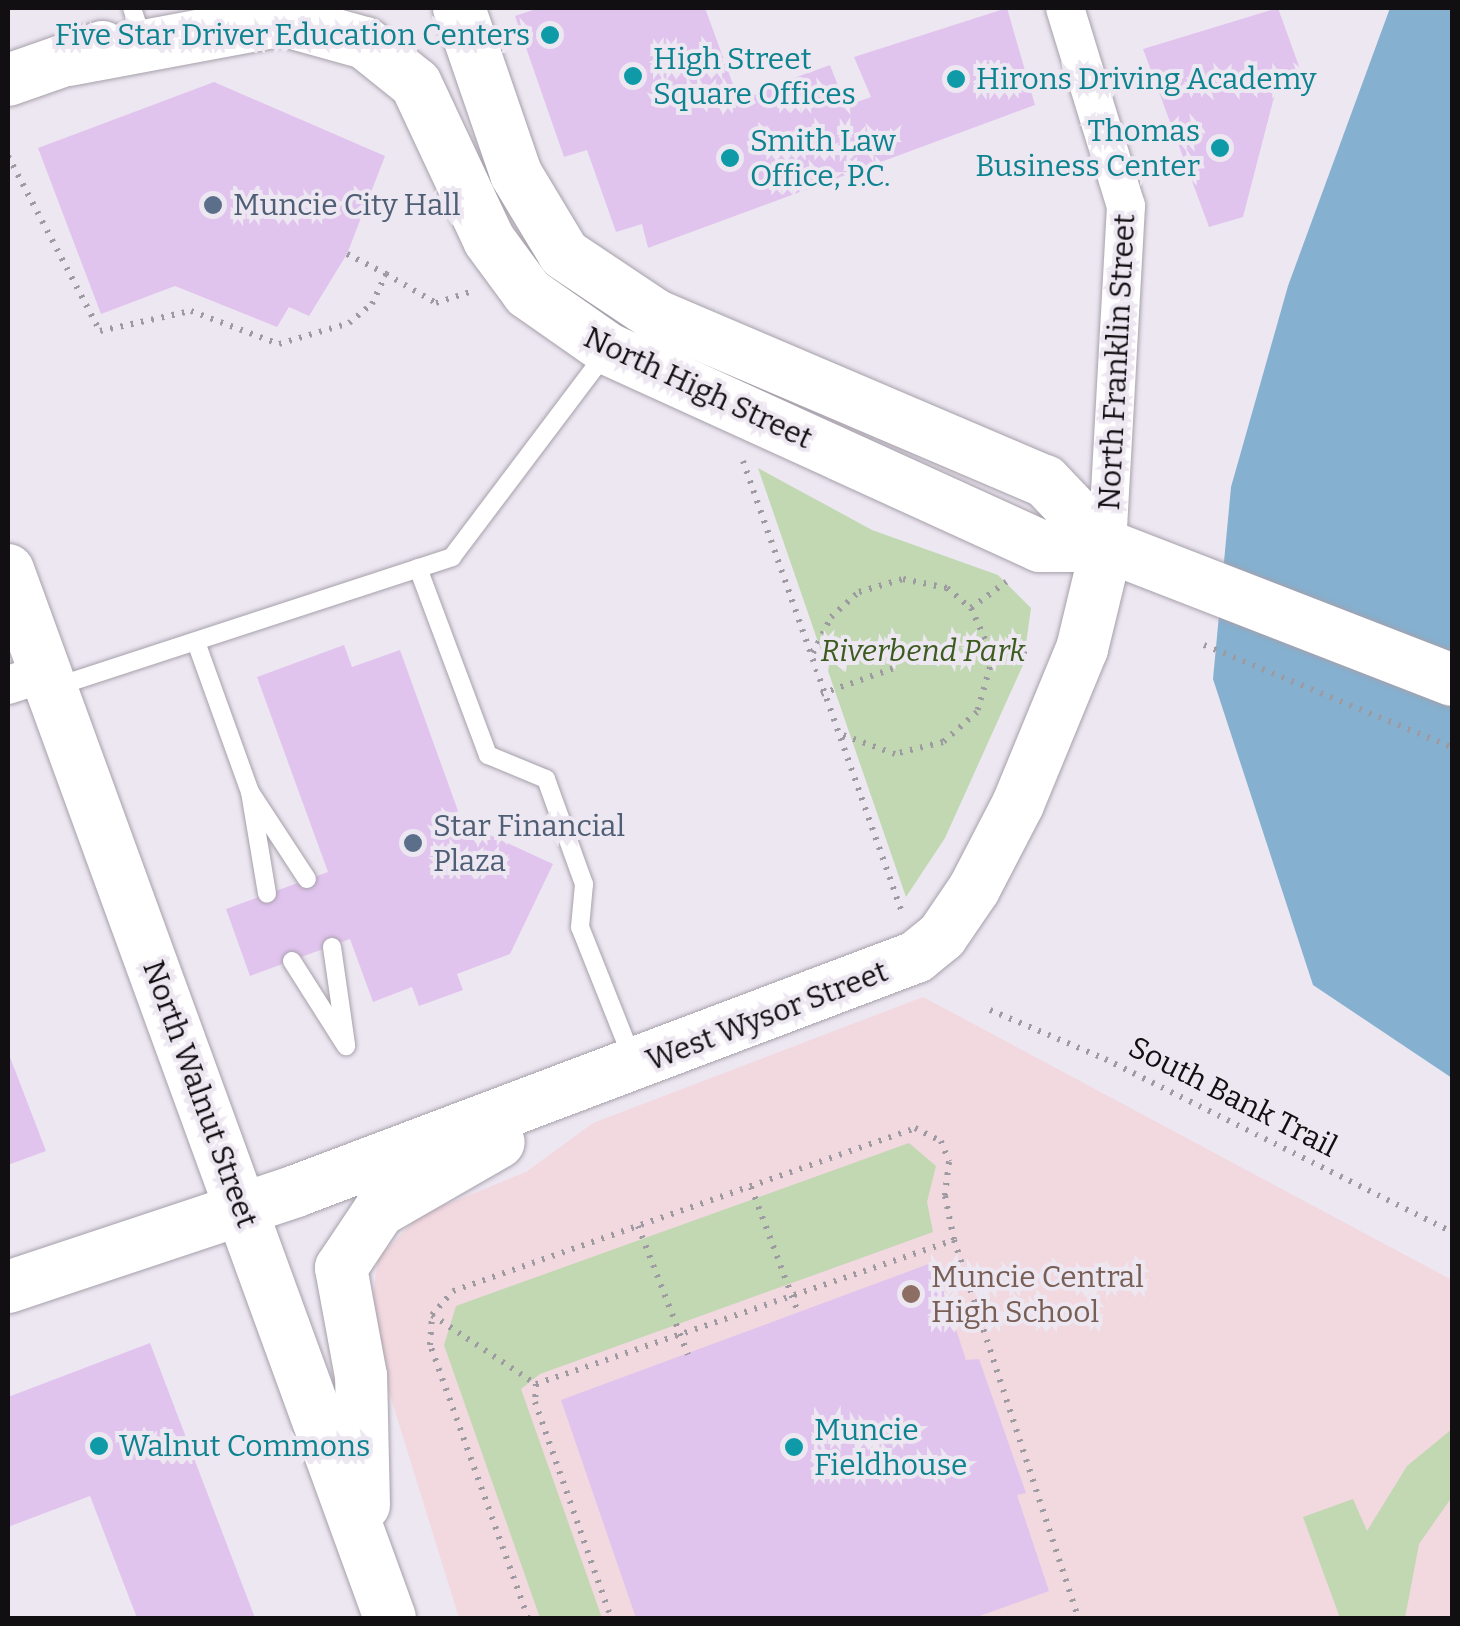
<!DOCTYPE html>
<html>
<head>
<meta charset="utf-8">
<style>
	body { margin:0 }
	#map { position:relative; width:1460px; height:1626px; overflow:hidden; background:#ede7f2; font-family:Bitter,serif }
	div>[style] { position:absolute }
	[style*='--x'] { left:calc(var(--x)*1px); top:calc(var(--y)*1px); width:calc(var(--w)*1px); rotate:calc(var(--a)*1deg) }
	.education>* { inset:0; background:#f2d8df }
	.green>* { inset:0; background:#c1d8b2 }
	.water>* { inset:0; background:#85b0cf }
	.building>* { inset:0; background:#e1c4ee }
	.path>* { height:6px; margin-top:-3px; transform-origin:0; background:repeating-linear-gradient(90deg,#9e9aa2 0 2.5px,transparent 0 10.5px) }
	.roads { filter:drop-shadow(0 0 2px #a6a0aa) drop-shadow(0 0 2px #a6a0aa) }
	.lane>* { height:18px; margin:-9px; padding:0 9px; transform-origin:9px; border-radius:9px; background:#fff }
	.street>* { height:38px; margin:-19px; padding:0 19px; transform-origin:19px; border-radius:19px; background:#fff }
	.secondary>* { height:52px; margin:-26px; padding:0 26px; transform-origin:26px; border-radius:26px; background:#fff }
	.dots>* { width:28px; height:28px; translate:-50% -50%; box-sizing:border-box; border:5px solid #ede7f2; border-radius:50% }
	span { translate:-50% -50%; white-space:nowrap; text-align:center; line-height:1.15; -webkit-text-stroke:8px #ede7f2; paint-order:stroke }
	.culture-label { font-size:30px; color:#0d838f }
	.right { translate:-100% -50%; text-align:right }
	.left { translate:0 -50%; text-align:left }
	.service-label { font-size:30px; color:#4e5e75 }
	.street-label { font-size:30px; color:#110f12 }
	.park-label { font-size:30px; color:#3c5b1f; font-style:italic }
	.education-label { font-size:30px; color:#785e54 }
	.frame { position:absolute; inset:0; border:10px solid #110f12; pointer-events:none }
</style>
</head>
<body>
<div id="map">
	<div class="education">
		<i style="clip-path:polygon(923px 997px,1452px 1280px,1452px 1618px,459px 1618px,369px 1327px,378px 1258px,420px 1215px,526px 1172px,593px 1123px)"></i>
	</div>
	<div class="green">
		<i style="clip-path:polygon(758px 468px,872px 530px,998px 575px,1031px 608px,1023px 665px,945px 838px,906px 897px)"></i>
		<i style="clip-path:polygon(909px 1143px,936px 1166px,927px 1202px,933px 1232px,540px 1374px,521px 1389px,602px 1618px,540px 1618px,444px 1345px,456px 1306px)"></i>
		<i style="clip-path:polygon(1452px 1429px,1452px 1497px,1419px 1544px,1405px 1618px,1340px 1618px,1303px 1517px,1353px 1499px,1367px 1531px,1407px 1466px)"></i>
	</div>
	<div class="water">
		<i style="clip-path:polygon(1390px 8px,1452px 8px,1452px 1078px,1313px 985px,1213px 679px,1231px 487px,1288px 286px)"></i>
	</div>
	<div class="building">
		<i style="clip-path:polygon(539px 8px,705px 8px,738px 98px,830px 65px,846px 106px,871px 97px,854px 57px,1007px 8px,1035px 105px,648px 248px,642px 224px,616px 232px,587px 150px,564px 157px,515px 16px)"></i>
		<i style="clip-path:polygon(1278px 8px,1300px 69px,1279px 78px,1243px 217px,1209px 227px,1143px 49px)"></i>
		<i style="clip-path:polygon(214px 82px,385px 156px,347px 254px,309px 316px,289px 307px,277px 327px,175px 286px,101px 314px,38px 148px)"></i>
		<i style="clip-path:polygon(344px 645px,352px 667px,400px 650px,462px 822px,553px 864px,510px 954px,457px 974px,463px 990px,419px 1006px,412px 987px,373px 1002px,350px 939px,250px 976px,226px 909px,328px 872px,257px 677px)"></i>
		<i style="clip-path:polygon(8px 1052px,46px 1151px,8px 1165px)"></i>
		<i style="clip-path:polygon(934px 1262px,966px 1360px,979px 1359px,1026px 1493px,1017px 1495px,1049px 1591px,974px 1618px,636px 1618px,561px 1400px)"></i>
		<i style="clip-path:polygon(150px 1343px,255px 1618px,137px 1618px,90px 1496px,8px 1527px,8px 1397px)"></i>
	</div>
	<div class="path">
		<i style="--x:8;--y:156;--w:198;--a:62.3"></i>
		<i style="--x:100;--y:331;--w:93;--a:-12.4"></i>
		<i style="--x:191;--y:311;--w:94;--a:20.6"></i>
		<i style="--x:279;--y:344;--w:73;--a:-16.7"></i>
		<i style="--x:349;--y:323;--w:30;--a:-40"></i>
		<i style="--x:372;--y:304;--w:33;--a:-65"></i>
		<i style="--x:386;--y:274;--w:58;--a:30.1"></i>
		<i style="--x:436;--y:303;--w:38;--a:-18"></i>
		<i style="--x:347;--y:254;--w:44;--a:27.1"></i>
		<i style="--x:743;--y:461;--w:476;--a:70.6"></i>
		<i style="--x:971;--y:608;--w:44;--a:-36.6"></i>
		<i style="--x:1204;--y:645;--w:268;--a:22.4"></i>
		<i style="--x:813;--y:653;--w:40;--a:-63.4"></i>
		<i style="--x:831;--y:617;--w:38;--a:-42"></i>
		<i style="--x:859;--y:592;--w:46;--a:-16.5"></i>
		<i style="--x:903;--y:579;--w:45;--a:11.6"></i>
		<i style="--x:947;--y:588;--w:31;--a:40"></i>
		<i style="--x:971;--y:608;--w:54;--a:65.8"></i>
		<i style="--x:993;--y:657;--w:57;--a:106.2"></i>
		<i style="--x:977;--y:712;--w:45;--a:138.6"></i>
		<i style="--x:943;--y:742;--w:49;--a:166"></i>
		<i style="--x:895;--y:754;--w:59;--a:-160"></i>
		<i style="--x:993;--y:657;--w:38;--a:-9"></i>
		<i style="--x:821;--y:694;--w:81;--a:-19.6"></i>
		<i style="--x:990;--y:1010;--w:125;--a:23.1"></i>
		<i style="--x:1105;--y:1059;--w:388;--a:26.5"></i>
		<i style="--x:751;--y:1187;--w:134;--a:69.4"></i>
		<i style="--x:638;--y:1226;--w:138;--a:68.8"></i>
		<i style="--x:432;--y:1315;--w:125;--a:33.6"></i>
		<i style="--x:536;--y:1384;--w:442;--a:-19"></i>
		<i style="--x:536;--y:1384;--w:18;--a:93"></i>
		<i style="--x:535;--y:1402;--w:229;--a:70.6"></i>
		<i style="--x:528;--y:1618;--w:290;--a:-109.7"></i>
		<i style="--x:430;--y:1345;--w:30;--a:-86"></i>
		<i style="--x:432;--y:1315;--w:32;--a:-49"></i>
		<i style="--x:453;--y:1291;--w:490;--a:-19.4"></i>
		<i style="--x:915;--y:1128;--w:29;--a:27"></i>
		<i style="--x:941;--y:1141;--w:22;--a:69"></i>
		<i style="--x:949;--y:1162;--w:34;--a:97"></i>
		<i style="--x:945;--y:1196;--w:45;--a:78.4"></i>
		<i style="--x:954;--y:1240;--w:398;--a:71.8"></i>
	</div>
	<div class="roads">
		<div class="lane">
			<i style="--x:132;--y:8;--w:26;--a:72"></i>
			<i style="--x:418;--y:568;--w:200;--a:69.5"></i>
			<i style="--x:488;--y:755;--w:63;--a:22.5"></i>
			<i style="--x:546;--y:779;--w:112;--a:70.1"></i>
			<i style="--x:584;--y:884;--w:43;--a:95.3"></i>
			<i style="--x:580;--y:927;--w:143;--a:68.3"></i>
			<i style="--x:196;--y:642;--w:159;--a:70.2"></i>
			<i style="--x:250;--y:792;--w:103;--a:80.5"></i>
			<i style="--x:55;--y:687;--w:418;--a:-18.1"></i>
			<i style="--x:452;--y:557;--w:256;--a:-53"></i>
			<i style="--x:250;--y:792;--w:104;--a:56.8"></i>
			<i style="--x:332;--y:947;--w:98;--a:81.8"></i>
			<i style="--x:292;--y:961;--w:101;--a:57.6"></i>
		</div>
		<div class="street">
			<i style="--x:1065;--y:8;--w:207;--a:72.9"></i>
			<i style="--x:1126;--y:206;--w:341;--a:93.2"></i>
			<i style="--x:8;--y:685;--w:38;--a:-18"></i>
		</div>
		<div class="secondary">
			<i style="--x:459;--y:8;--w:176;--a:71"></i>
			<i style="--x:516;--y:174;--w:93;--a:59"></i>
			<i style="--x:564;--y:254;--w:110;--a:33.8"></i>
			<i style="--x:655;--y:315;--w:424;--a:23.1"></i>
			<i style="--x:1045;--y:481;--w:90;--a:46.4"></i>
			<i style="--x:69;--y:60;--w:217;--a:-10.6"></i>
			<i style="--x:282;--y:20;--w:86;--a:15.5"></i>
			<i style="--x:365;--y:43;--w:65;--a:38.8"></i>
			<i style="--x:416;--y:84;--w:172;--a:64.9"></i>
			<i style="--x:489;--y:240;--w:66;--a:53.7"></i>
			<i style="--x:528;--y:293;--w:98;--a:35"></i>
			<i style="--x:608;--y:349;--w:475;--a:24.5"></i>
			<i style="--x:1040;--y:546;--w:67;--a:0"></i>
			<i style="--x:1107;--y:546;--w:370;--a:21.2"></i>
			<i style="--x:8;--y:80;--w:100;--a:-19.3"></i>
			<i style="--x:8;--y:570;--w:1115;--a:69.97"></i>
			<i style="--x:8;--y:1287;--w:304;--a:-18.4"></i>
			<i style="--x:296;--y:1191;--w:663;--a:-20.68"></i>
			<i style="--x:916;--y:957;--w:33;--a:-39"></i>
			<i style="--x:942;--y:936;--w:57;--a:-55.8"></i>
			<i style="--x:974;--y:889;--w:96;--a:-62.6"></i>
			<i style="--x:1018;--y:804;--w:168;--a:-67.6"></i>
			<i style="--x:1082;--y:649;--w:106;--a:-76.4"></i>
			<i style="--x:364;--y:1505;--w:129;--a:-91.3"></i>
			<i style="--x:361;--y:1376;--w:110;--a:-100.5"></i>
			<i style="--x:341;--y:1268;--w:69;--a:-56.3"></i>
			<i style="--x:379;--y:1211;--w:138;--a:-29.9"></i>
		</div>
	</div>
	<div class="dots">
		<i style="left:550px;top:35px;background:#0f9aa8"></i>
		<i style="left:633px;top:76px;background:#0f9aa8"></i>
		<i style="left:956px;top:79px;background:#0f9aa8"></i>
		<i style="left:1220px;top:148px;background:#0f9aa8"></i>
		<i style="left:730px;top:158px;background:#0f9aa8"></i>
		<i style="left:213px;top:205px;background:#5c6f8a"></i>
		<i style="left:413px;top:843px;background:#5c6f8a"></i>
		<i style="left:911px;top:1294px;background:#8d6e63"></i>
		<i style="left:99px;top:1446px;background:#0f9aa8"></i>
		<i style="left:794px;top:1447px;background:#0f9aa8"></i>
	</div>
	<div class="culture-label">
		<span class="right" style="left:530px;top:35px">Five Star Driver Education Centers</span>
		<span class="left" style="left:653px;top:76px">High Street<br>Square Offices</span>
		<span class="left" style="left:976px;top:79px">Hirons Driving Academy</span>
		<span class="right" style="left:1200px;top:148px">Thomas<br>Business Center</span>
		<span class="left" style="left:750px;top:158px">Smith Law<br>Office, P.C.</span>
		<span class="left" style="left:814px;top:1447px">Muncie<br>Fieldhouse</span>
		<span class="left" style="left:119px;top:1446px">Walnut Commons</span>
	</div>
	<div class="service-label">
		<span class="left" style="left:233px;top:205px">Muncie City Hall</span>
		<span class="left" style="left:433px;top:843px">Star Financial<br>Plaza</span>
	</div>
	<div class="street-label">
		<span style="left:1117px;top:362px;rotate:-87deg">North Franklin Street</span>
		<span style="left:698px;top:388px;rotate:25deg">North High Street</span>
		<span style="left:767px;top:1016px;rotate:-21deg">West Wysor Street</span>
		<span style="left:200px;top:1094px;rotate:70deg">North Walnut Street</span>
		<span style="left:1233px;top:1097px;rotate:27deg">South Bank Trail</span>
	</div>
	<div class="park-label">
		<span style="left:923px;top:651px">Riverbend Park</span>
	</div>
	<div class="education-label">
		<span class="left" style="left:931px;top:1294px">Muncie Central<br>High School</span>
	</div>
	<div class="frame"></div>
</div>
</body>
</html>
